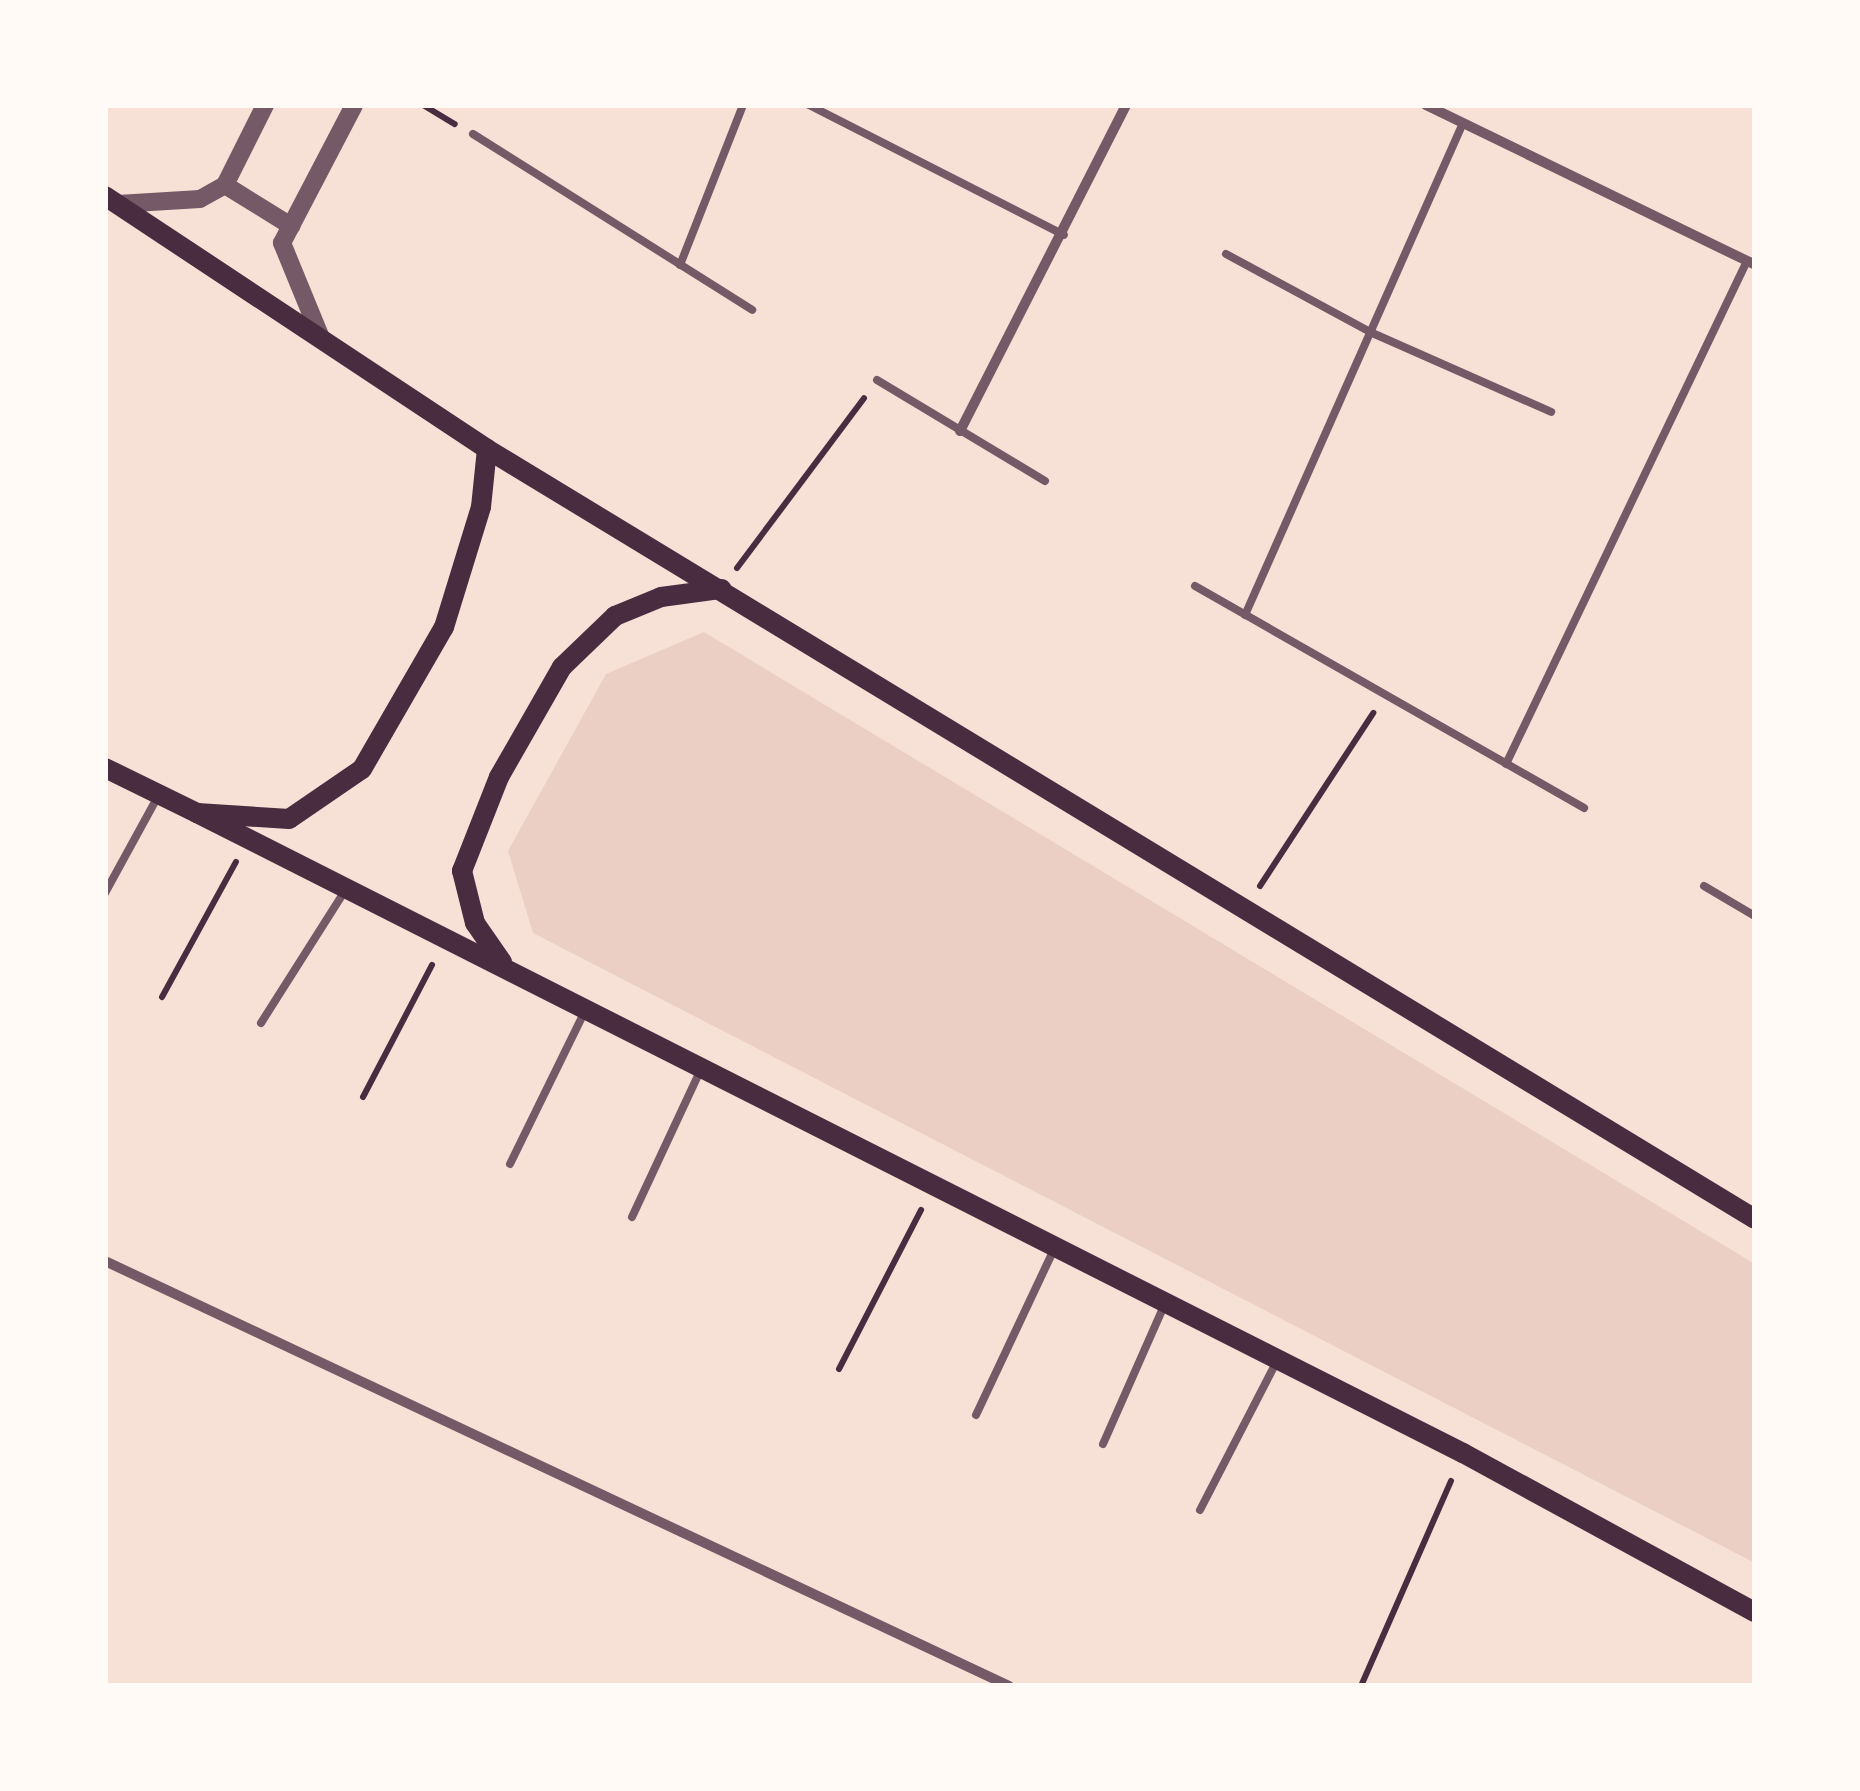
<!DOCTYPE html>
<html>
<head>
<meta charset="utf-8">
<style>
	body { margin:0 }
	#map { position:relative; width:1860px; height:1791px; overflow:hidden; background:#f7e1d7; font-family:Literata,serif }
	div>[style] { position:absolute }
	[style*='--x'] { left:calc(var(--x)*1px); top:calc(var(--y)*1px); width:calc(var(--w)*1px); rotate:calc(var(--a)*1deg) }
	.green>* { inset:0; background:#ebcfc5 }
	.path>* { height:6px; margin:-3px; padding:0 3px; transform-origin:3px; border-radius:3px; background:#4a2c40 }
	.service>* { height:8px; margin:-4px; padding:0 4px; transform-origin:4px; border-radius:4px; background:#755966 }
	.minor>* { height:10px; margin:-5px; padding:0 5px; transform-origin:5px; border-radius:5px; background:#755966 }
	.tertiary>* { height:18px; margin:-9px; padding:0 9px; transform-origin:9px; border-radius:9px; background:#755966 }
	.secondary>* { height:20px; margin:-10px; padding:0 10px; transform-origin:10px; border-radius:10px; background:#4a2c40 }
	span { translate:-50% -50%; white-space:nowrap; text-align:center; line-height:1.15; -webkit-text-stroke:8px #fffaf5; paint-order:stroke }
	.frame { position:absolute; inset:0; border:108px solid #fffaf5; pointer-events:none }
</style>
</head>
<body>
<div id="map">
	<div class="green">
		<i style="clip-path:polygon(704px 632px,1755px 1264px,1755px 1563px,533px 933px,508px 851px,606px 674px)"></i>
	</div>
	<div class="path">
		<i style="--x:423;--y:105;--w:37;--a:31"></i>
		<i style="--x:737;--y:568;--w:212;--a:-53.2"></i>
		<i style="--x:1260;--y:886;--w:207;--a:-56.8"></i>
		<i style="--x:162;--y:997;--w:154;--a:-61.3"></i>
		<i style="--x:363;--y:1097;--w:149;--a:-62.4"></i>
		<i style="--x:839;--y:1369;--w:179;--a:-62.7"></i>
		<i style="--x:1361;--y:1686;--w:224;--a:-66.3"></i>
	</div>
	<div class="service">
		<i style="--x:809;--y:105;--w:286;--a:27"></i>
		<i style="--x:473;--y:134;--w:330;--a:32.2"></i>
		<i style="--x:1226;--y:254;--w:164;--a:28.4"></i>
		<i style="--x:1370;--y:332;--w:198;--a:23.8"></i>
		<i style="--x:680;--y:265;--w:172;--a:-68.5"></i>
		<i style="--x:877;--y:380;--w:196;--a:31"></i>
		<i style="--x:1195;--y:586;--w:448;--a:29.7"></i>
		<i style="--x:1245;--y:615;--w:538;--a:-66.1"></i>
		<i style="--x:1506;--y:764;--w:558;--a:-64.4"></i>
		<i style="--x:1704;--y:886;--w:59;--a:30.5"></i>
		<i style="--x:105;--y:893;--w:111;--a:-61.3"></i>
		<i style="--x:261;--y:1023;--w:155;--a:-57.6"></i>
		<i style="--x:510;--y:1164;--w:170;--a:-63.9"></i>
		<i style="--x:632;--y:1217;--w:161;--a:-65"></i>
		<i style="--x:976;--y:1415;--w:186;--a:-64.8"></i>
		<i style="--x:1103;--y:1444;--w:151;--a:-66.2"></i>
		<i style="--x:1200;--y:1510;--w:165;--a:-62.7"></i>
	</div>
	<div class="minor">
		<i style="--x:1426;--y:105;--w:366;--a:25.9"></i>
		<i style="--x:960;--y:431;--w:366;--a:-63"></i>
		<i style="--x:105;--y:1261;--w:999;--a:25.18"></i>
	</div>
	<div class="tertiary">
		<i style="--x:225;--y:185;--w:78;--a:31.8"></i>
		<i style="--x:118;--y:204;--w:82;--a:-3.5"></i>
		<i style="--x:200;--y:199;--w:29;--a:-29"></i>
		<i style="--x:225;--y:185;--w:89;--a:-63.4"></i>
		<i style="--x:321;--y:338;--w:103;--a:-112.3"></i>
		<i style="--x:282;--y:243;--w:156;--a:-62.4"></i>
	</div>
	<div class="secondary">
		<i style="--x:105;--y:196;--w:458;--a:33.5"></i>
		<i style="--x:487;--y:449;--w:58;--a:95.9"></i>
		<i style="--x:481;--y:507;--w:126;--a:107.1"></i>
		<i style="--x:444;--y:627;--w:164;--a:120"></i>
		<i style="--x:362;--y:769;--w:88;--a:145.6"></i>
		<i style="--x:289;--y:819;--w:92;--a:-176.3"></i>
		<i style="--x:197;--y:813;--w:102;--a:-153.9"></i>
		<i style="--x:487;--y:449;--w:1483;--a:31.27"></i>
		<i style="--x:197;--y:813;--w:1419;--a:26.82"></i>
		<i style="--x:1463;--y:1453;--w:332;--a:28.6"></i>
		<i style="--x:502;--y:962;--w:47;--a:-124.7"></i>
		<i style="--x:475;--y:923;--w:54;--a:-104"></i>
		<i style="--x:462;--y:871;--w:101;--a:-68.5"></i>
		<i style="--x:499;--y:777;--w:127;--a:-60.2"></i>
		<i style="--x:562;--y:667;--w:74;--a:-43.9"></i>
		<i style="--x:615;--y:616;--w:50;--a:-22.4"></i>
		<i style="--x:661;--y:597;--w:61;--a:-7.6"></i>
	</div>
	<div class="frame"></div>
</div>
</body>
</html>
